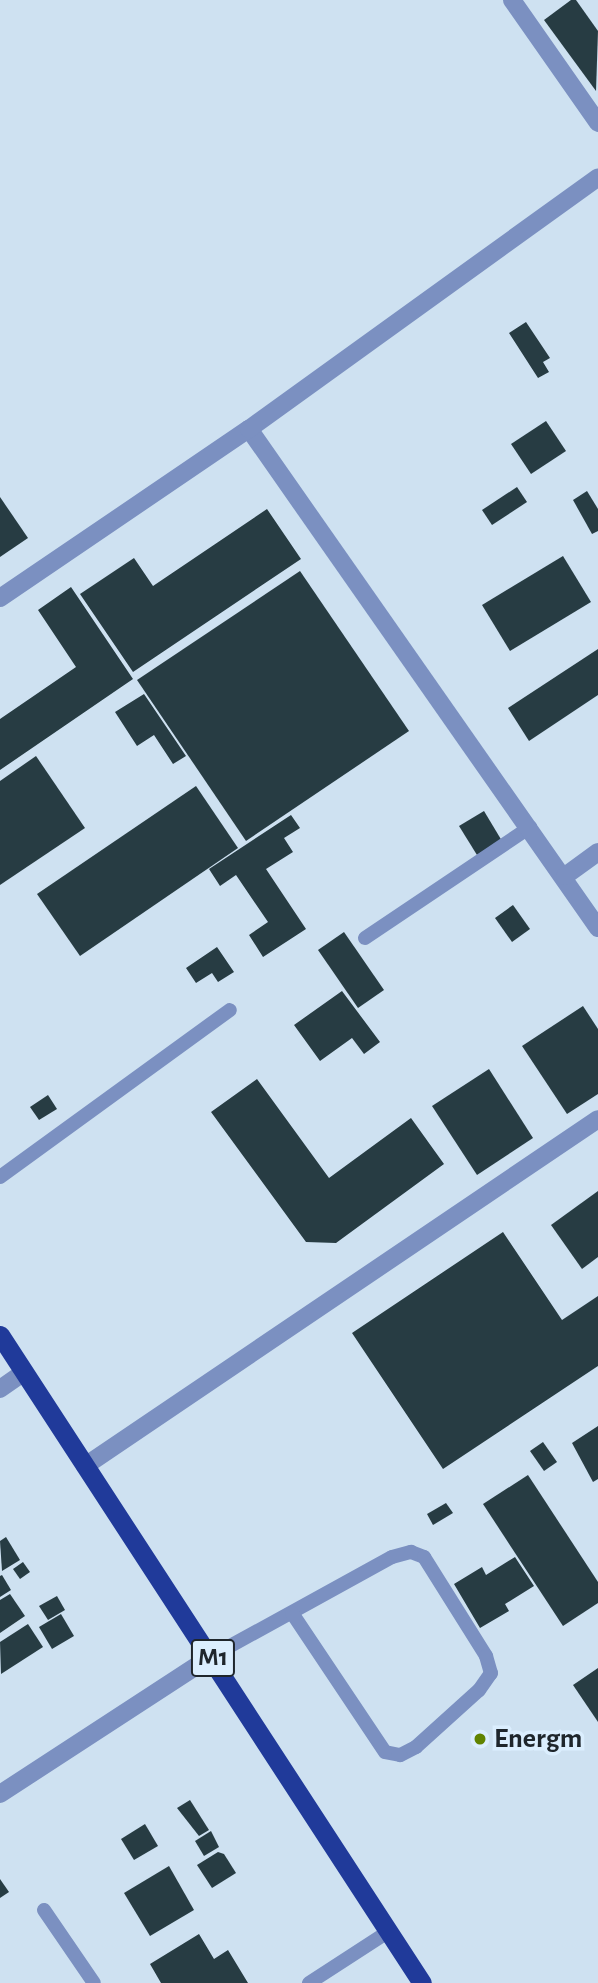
<!DOCTYPE html>
<html>
<head>
<meta charset="utf-8">
<style>
	body { margin:0 }
	#map { position:relative; width:598px; height:1983px; overflow:hidden; background:#cee1f1; font-family:"Alegreya Sans",sans-serif }
	div>[style] { position:absolute }
	[style*='--x'] { left:calc(var(--x)*1px); top:calc(var(--y)*1px); width:calc(var(--w)*1px); rotate:calc(var(--a)*1deg) }
	.building>* { inset:0; background:#273c43 }
	.service>* { height:14px; margin:-7px; padding:0 7px; transform-origin:7px; border-radius:7px; background:#7b90c1 }
	.minor>* { height:18px; margin:-9px; padding:0 9px; transform-origin:9px; border-radius:9px; background:#7b90c1 }
	.trunk>* { height:19px; margin:-9.5px; padding:0 9.5px; transform-origin:9.5px; border-radius:9.5px; background:#203a9a }
	.dots>* { width:19px; height:19px; translate:-50% -50%; box-sizing:border-box; border:4px solid #dbeefe; border-radius:50% }
	span { translate:-50% -50%; white-space:nowrap; text-align:center; line-height:1.15; -webkit-text-stroke:7px #dbeefe; paint-order:stroke }
	.shield-label span { padding:2px 5px; background:#dbeefe; border:2px solid; border-radius:5px; -webkit-text-stroke-width:0 }
	.shield-label { font-size:26px; color:#1f262c; font-weight:700 }
	.poi-label { font-size:28px; color:#1f262c; font-weight:700 }
	.left { translate:0 -50%; text-align:left }
</style>
</head>
<body>
<div id="map">
	<div class="building">
		<i style="clip-path:polygon(571px 0,576px 0,598px 31px,596px 91px,544px 20px)"></i>
		<i style="clip-path:polygon(526px 322px,550px 358px,543px 362px,549px 372px,538px 378px,509px 333px)"></i>
		<i style="clip-path:polygon(546px 421px,566px 451px,531px 474px,511px 444px)"></i>
		<i style="clip-path:polygon(517px 487px,527px 502px,492px 525px,482px 510px)"></i>
		<i style="clip-path:polygon(587px 491px,598px 509px,598px 531px,592px 534px,573px 500px)"></i>
		<i style="clip-path:polygon(0 497px,28px 538px,0 557px)"></i>
		<i style="clip-path:polygon(267px 509px,301px 559px,133px 672px,80px 594px,134px 558px,153px 586px)"></i>
		<i style="clip-path:polygon(563px 556px,591px 602px,510px 651px,482px 605px)"></i>
		<i style="clip-path:polygon(300px 571px,409px 731px,246px 841px,137px 680px)"></i>
		<i style="clip-path:polygon(71px 587px,133px 679px,0 770px,0 719px,76px 667px,38px 610px)"></i>
		<i style="clip-path:polygon(598px 649px,598px 695px,529px 741px,508px 708px)"></i>
		<i style="clip-path:polygon(144px 694px,186px 756px,173px 764px,154px 735px,137px 746px,115px 712px)"></i>
		<i style="clip-path:polygon(36px 756px,85px 828px,0 885px,0 781px)"></i>
		<i style="clip-path:polygon(196px 786px,238px 848px,80px 956px,37px 894px)"></i>
		<i style="clip-path:polygon(484px 811px,502px 841px,477px 855px,459px 826px)"></i>
		<i style="clip-path:polygon(291px 815px,300px 828px,284px 838px,293px 852px,266px 869px,306px 929px,263px 957px,249px 935px,268px 922px,236px 875px,220px 886px,209px 869px)"></i>
		<i style="clip-path:polygon(513px 905px,530px 929px,512px 942px,495px 918px)"></i>
		<i style="clip-path:polygon(344px 932px,384px 990px,358px 1008px,318px 950px)"></i>
		<i style="clip-path:polygon(217px 947px,234px 972px,218px 982px,212px 973px,196px 983px,186px 968px)"></i>
		<i style="clip-path:polygon(342px 991px,380px 1042px,364px 1054px,352px 1038px,320px 1061px,294px 1025px)"></i>
		<i style="clip-path:polygon(583px 1006px,598px 1029px,598px 1094px,567px 1114px,522px 1046px)"></i>
		<i style="clip-path:polygon(489px 1069px,533px 1138px,477px 1175px,432px 1106px)"></i>
		<i style="clip-path:polygon(257px 1079px,329px 1178px,411px 1118px,444px 1164px,336px 1243px,306px 1242px,211px 1112px)"></i>
		<i style="clip-path:polygon(48px 1095px,57px 1109px,39px 1120px,30px 1107px)"></i>
		<i style="clip-path:polygon(598px 1191px,598px 1257px,582px 1269px,551px 1225px)"></i>
		<i style="clip-path:polygon(503px 1232px,562px 1320px,598px 1296px,598px 1366px,443px 1469px,352px 1333px)"></i>
		<i style="clip-path:polygon(598px 1426px,598px 1479px,593px 1482px,572px 1443px)"></i>
		<i style="clip-path:polygon(543px 1442px,557px 1462px,544px 1471px,530px 1451px)"></i>
		<i style="clip-path:polygon(528px 1475px,598px 1582px,598px 1603px,563px 1626px,483px 1504px)"></i>
		<i style="clip-path:polygon(446px 1503px,453px 1513px,433px 1525px,427px 1514px)"></i>
		<i style="clip-path:polygon(6px 1537px,20px 1560px,2px 1571px,0 1541px)"></i>
		<i style="clip-path:polygon(515px 1557px,534px 1586px,505px 1604px,509px 1611px,480px 1628px,454px 1584px,482px 1567px,486px 1575px)"></i>
		<i style="clip-path:polygon(23px 1562px,30px 1572px,20px 1579px,13px 1569px)"></i>
		<i style="clip-path:polygon(2px 1575px,11px 1590px,0 1597px,0 1576px)"></i>
		<i style="clip-path:polygon(10px 1594px,25px 1616px,0 1633px,0 1600px)"></i>
		<i style="clip-path:polygon(57px 1596px,65px 1610px,48px 1620px,39px 1606px)"></i>
		<i style="clip-path:polygon(61px 1614px,74px 1636px,52px 1649px,39px 1627px)"></i>
		<i style="clip-path:polygon(28px 1624px,43px 1647px,1px 1674px,0 1642px)"></i>
		<i style="clip-path:polygon(598px 1668px,598px 1722px,573px 1685px)"></i>
		<i style="clip-path:polygon(190px 1800px,209px 1830px,199px 1836px,177px 1808px)"></i>
		<i style="clip-path:polygon(145px 1824px,158px 1846px,134px 1860px,121px 1839px)"></i>
		<i style="clip-path:polygon(211px 1831px,219px 1847px,204px 1856px,195px 1841px)"></i>
		<i style="clip-path:polygon(218px 1852px,224px 1854px,236px 1873px,212px 1888px,197px 1865px)"></i>
		<i style="clip-path:polygon(169px 1866px,194px 1910px,150px 1936px,124px 1893px)"></i>
		<i style="clip-path:polygon(0 1879px,9px 1892px,0 1898px)"></i>
		<i style="clip-path:polygon(199px 1934px,214px 1959px,228px 1950px,248px 1983px,161px 1983px,150px 1964px)"></i>
	</div>
	<div class="service">
		<i style="--x:365;--y:938;--w:199;--a:-33.9"></i>
		<i style="--x:0;--y:1177;--w:284;--a:-36"></i>
		<i style="--x:212;--y:1656;--w:205;--a:-28.8"></i>
		<i style="--x:392;--y:1557;--w:20;--a:-15"></i>
		<i style="--x:411;--y:1552;--w:14;--a:21"></i>
		<i style="--x:424;--y:1557;--w:117;--a:57.9"></i>
		<i style="--x:486;--y:1656;--w:18;--a:74"></i>
		<i style="--x:491;--y:1673;--w:21;--a:125"></i>
		<i style="--x:479;--y:1690;--w:85;--a:137.9"></i>
		<i style="--x:416;--y:1747;--w:18;--a:153"></i>
		<i style="--x:400;--y:1755;--w:15;--a:-169"></i>
		<i style="--x:385;--y:1752;--w:167;--a:-123.8"></i>
		<i style="--x:44;--y:1910;--w:88;--a:55.6"></i>
		<i style="--x:309;--y:1983;--w:95;--a:-33"></i>
	</div>
	<div class="minor">
		<i style="--x:512;--y:0;--w:150;--a:55"></i>
		<i style="--x:249;--y:429;--w:609;--a:55.03"></i>
		<i style="--x:0;--y:598;--w:301;--a:-34.2"></i>
		<i style="--x:249;--y:429;--w:430;--a:-35.8"></i>
		<i style="--x:565;--y:876;--w:41;--a:-36"></i>
		<i style="--x:0;--y:1389;--w:29;--a:-35"></i>
		<i style="--x:85;--y:1466;--w:619;--a:-34.07"></i>
		<i style="--x:0;--y:1794;--w:253;--a:-33.1"></i>
	</div>
	<div class="trunk">
		<i style="--x:0;--y:1335;--w:773;--a:56.93"></i>
	</div>
	<div class="dots">
		<i style="left:480px;top:1739px;background:#608300"></i>
	</div>
	<div class="shield-label">
		<span style="left:213px;top:1658px">M1</span>
	</div>
	<div class="poi-label">
		<span class="left" style="left:494px;top:1739px">Energm</span>
	</div>
</div>
</body>
</html>
